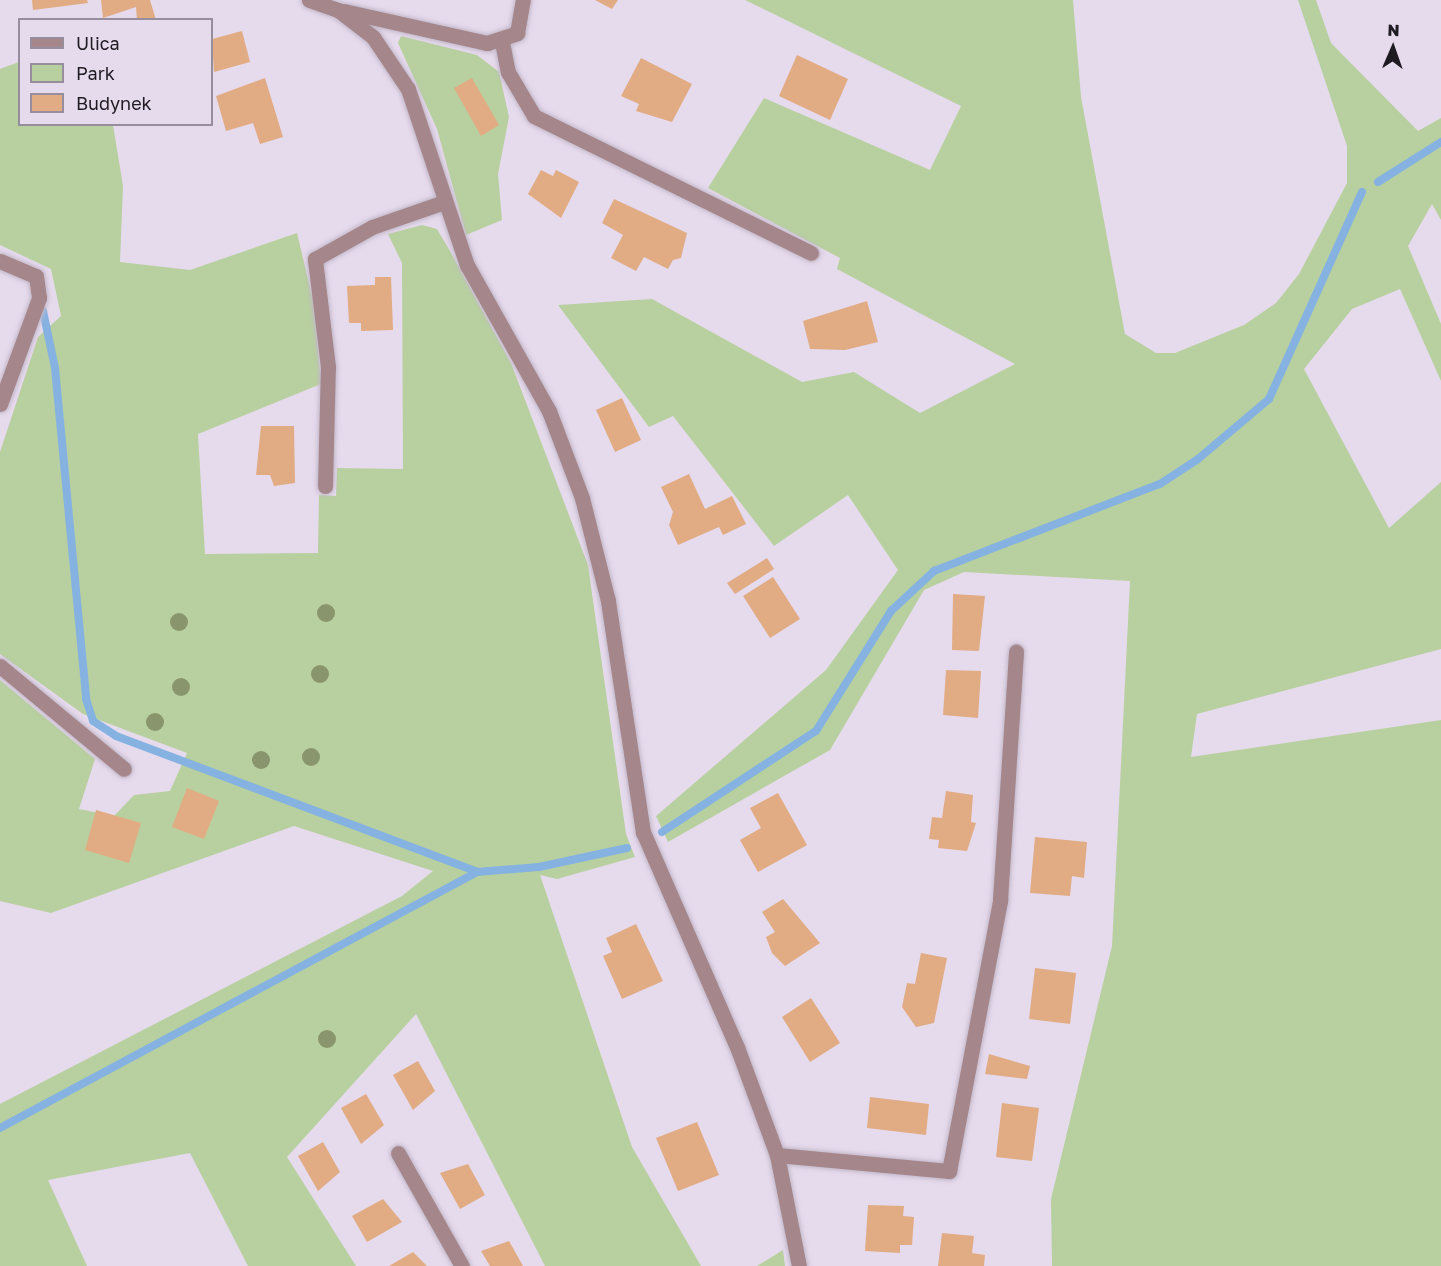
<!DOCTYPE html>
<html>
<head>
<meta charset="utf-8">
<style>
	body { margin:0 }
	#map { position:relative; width:1441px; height:1266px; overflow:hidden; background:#e6daed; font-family:"Golos Text",sans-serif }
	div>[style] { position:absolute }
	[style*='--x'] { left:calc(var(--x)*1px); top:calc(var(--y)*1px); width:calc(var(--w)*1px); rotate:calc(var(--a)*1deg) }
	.green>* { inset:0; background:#b8d09f }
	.stream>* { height:8px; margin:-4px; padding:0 4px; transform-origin:4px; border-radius:4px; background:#85b2e1 }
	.building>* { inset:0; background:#e1ab83 }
	.roads { filter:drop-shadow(0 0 2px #c2b8c8) drop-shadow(0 0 2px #c2b8c8) }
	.minor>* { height:15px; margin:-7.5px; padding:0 7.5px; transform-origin:7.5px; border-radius:7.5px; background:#a4868b }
	.trees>* { width:18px; height:18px; margin:-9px; border-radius:50%; background:#89956c }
	span { translate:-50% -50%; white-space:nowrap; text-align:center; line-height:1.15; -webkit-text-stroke:4.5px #e6daed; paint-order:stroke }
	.legend { position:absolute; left:18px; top:18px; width:195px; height:108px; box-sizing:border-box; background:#e6daed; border:2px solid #968e9c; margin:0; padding:8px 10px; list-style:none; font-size:18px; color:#1f1b22 }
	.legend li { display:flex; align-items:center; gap:12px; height:30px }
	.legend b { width:30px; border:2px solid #968e9c }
	.north { position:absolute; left:1363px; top:18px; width:60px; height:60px; -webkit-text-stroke:4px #e6daed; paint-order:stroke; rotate:2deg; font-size:16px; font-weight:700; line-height:24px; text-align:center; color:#1f1b22 }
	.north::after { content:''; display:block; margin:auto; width:21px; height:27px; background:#1f1b22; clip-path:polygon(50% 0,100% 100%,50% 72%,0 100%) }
</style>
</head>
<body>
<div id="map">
	<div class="green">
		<i style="clip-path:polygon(745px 0,1073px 0,1081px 97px,1125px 334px,1156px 353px,1175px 353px,1244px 325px,1276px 303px,1299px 274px,1347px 183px,1347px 146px,1298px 0,1316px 0,1331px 43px,1418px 131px,1441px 118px,1441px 220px,1432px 204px,1408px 246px,1441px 324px,1441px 381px,1400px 289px,1352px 309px,1304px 369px,1389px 528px,1441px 482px,1441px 649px,1197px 714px,1191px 757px,1441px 720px,1441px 1266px,1052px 1266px,1051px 1199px,1112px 946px,1130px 581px,964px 572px,924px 590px,830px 750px,668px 842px,656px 816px,826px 670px,898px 570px,848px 495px,774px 546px,673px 416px,649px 427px,558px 305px,652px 299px,802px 382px,854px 372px,920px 413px,1015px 364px,837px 269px,840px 258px,708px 188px,764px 98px,930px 170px,961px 106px)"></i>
		<i style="clip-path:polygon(401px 36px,477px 55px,499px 72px,509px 117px,498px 174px,502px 220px,466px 235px,437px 129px,398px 43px)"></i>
		<i style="clip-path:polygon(19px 62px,20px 124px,113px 125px,123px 186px,120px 262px,190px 270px,297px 233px,314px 304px,321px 384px,198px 434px,205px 554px,318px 553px,319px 495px,336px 496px,337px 468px,403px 469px,402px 263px,388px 234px,422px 225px,437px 229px,450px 251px,511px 363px,588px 565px,626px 834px,635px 857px,557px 879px,540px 875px,632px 1147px,701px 1266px,545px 1266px,416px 1014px,287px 1157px,356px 1266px,248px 1266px,190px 1153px,48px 1180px,87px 1266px,0 1266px,0 1104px,402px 896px,433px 871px,294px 826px,51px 913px,0 901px,0 680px,95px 759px,79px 809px,114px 816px,134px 795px,170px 791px,187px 753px,83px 714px,0 654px,0 452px,38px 337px,61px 316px,51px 269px,0 245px,0 69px)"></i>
		<i style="clip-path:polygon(783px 1250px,785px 1266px,757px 1266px)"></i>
	</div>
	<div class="stream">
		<i style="--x:1378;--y:182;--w:75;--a:-32.4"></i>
		<i style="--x:43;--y:311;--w:58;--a:78.1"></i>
		<i style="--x:55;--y:368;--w:332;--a:84.6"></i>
		<i style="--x:86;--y:699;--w:23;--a:72"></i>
		<i style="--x:93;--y:721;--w:27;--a:33"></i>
		<i style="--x:116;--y:736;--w:386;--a:20.6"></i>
		<i style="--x:477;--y:872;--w:62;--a:-4.6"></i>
		<i style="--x:539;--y:867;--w:90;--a:-12.2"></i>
		<i style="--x:662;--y:832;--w:184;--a:-33.3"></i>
		<i style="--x:816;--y:731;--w:142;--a:-58"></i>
		<i style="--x:891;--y:611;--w:59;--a:-42.9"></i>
		<i style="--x:934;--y:571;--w:242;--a:-21.1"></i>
		<i style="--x:1160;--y:484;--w:45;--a:-33.3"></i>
		<i style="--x:1198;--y:459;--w:93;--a:-40.2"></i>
		<i style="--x:1269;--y:399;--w:227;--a:-65.8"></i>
		<i style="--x:0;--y:1128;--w:541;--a:-28.22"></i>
	</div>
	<div class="building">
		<i style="clip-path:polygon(32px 0,87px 0,88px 3px,33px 10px)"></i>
		<i style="clip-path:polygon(101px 0,150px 0,156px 20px,137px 20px,136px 7px,103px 18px)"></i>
		<i style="clip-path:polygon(595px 0,618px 0,612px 9px)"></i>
		<i style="clip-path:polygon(242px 31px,250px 62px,214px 72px,212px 39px)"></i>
		<i style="clip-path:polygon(797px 55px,848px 79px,830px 120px,779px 96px)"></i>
		<i style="clip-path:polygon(641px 58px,692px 84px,672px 122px,636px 111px,639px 104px,621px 96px)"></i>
		<i style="clip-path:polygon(265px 78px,283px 137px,260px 144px,253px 123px,226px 131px,216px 96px)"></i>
		<i style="clip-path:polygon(472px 78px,499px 125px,481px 136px,454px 88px)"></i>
		<i style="clip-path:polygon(541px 170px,553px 176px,556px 170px,579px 182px,561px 218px,528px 194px)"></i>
		<i style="clip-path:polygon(614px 199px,687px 233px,681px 258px,673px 260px,668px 269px,644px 257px,636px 271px,611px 258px,623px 235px,602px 223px)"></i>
		<i style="clip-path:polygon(375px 277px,391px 277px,393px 330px,361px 331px,361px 323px,349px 323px,347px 286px,375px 285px)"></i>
		<i style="clip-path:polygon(867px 301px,878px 342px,845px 350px,810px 349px,803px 321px)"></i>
		<i style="clip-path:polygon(622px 398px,641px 440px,615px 452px,596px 410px)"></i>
		<i style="clip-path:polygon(261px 426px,294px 426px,295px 483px,274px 486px,270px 475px,256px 475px)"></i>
		<i style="clip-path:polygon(689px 474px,705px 509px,732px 496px,746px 524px,723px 535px,719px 527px,678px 545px,669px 525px,673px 512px,661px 487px)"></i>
		<i style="clip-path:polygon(767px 558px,774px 569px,735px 594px,727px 583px)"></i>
		<i style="clip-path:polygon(773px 577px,800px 619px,770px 638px,743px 596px)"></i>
		<i style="clip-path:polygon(953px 594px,985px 596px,979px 651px,952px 650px)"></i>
		<i style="clip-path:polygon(946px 670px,981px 671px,978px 718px,943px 715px)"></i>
		<i style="clip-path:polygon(187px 788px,219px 801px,204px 839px,172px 827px)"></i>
		<i style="clip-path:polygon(946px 791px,973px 795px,971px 822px,976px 823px,967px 851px,938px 848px,939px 840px,929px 839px,932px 817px,942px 818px)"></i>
		<i style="clip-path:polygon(778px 793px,807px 845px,758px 872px,740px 840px,761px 828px,750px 808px)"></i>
		<i style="clip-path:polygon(96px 810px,141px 823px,129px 863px,85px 850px)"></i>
		<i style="clip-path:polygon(1035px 837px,1087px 842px,1084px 878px,1072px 876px,1070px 896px,1030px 893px)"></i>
		<i style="clip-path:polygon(783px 899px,820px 943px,785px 966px,772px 953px,766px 937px,775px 932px,762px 912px)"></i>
		<i style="clip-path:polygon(636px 924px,663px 981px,622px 999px,603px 956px,612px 952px,606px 938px)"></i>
		<i style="clip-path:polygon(921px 953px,947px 958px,934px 1023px,916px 1027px,902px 1007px,907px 983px,915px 984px)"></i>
		<i style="clip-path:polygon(1035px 968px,1076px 973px,1070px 1024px,1029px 1019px)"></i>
		<i style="clip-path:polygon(811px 998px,840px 1043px,810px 1062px,782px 1017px)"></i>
		<i style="clip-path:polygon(989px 1054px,1030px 1066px,1027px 1079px,985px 1074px)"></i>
		<i style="clip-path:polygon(418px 1061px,435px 1091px,413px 1110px,393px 1075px)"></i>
		<i style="clip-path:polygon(366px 1094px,384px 1125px,361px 1144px,341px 1108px)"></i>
		<i style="clip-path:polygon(870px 1097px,929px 1104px,926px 1135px,867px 1128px)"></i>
		<i style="clip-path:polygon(1002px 1103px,1039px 1108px,1032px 1161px,996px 1157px)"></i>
		<i style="clip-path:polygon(697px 1122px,719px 1175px,678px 1191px,656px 1138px)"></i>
		<i style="clip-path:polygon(323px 1142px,340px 1172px,318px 1191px,298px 1156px)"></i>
		<i style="clip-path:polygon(468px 1164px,485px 1195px,460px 1209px,440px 1173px)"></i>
		<i style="clip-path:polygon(383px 1199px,402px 1222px,367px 1242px,352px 1216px)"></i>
		<i style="clip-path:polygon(868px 1205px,904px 1206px,903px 1216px,914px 1217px,912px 1245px,900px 1245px,900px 1253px,865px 1251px)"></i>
		<i style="clip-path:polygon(942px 1233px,974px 1236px,972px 1253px,985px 1255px,984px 1266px,938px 1266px)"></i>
		<i style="clip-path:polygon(509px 1241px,523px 1266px,490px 1266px,481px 1251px)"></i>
		<i style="clip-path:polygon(413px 1252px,427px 1266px,389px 1266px)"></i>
	</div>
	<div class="roads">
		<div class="minor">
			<i style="--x:309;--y:0;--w:31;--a:19"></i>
			<i style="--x:338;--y:10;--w:44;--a:37.6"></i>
			<i style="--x:373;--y:37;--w:63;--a:56.1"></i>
			<i style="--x:408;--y:89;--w:186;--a:71.5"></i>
			<i style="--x:467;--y:265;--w:167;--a:60.7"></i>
			<i style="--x:549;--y:411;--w:93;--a:69.2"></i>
			<i style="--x:582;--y:498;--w:106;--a:75.8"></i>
			<i style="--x:608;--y:601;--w:234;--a:81.4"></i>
			<i style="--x:643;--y:832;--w:235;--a:66.4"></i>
			<i style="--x:737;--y:1047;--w:115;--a:69.7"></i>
			<i style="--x:777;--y:1155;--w:113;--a:78.8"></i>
			<i style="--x:344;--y:11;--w:147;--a:12.6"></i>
			<i style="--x:487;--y:43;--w:32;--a:-18"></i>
			<i style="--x:517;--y:33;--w:34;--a:-80"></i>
			<i style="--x:502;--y:42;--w:31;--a:79"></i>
			<i style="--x:508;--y:72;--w:51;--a:59.4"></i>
			<i style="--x:534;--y:116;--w:309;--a:26.3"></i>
			<i style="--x:0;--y:261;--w:39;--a:23"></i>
			<i style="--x:36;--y:276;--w:22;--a:82"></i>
			<i style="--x:39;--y:298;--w:113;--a:110.2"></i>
			<i style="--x:325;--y:486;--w:119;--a:-88.6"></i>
			<i style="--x:328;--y:367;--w:109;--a:-96.9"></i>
			<i style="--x:315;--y:259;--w:65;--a:-29.3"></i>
			<i style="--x:372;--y:227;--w:76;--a:-19.1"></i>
			<i style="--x:0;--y:666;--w:161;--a:39.7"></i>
			<i style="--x:398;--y:1153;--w:130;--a:60.5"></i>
			<i style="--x:777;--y:1155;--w:173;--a:5.3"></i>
			<i style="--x:949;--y:1171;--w:276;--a:-79.3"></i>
			<i style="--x:1000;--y:900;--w:249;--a:-86.3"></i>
		</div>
	</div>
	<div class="trees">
		<i style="left:326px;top:613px"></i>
		<i style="left:179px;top:622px"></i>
		<i style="left:320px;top:674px"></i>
		<i style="left:181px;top:687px"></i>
		<i style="left:155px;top:722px"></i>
		<i style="left:311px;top:757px"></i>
		<i style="left:261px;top:760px"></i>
		<i style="left:327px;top:1039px"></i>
	</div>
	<ul class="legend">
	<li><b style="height:8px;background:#a4868b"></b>Ulica</li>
	<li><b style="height:16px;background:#b8d09f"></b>Park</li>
	<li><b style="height:16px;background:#e1ab83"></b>Budynek</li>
	</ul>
	<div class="north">N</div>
</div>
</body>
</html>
